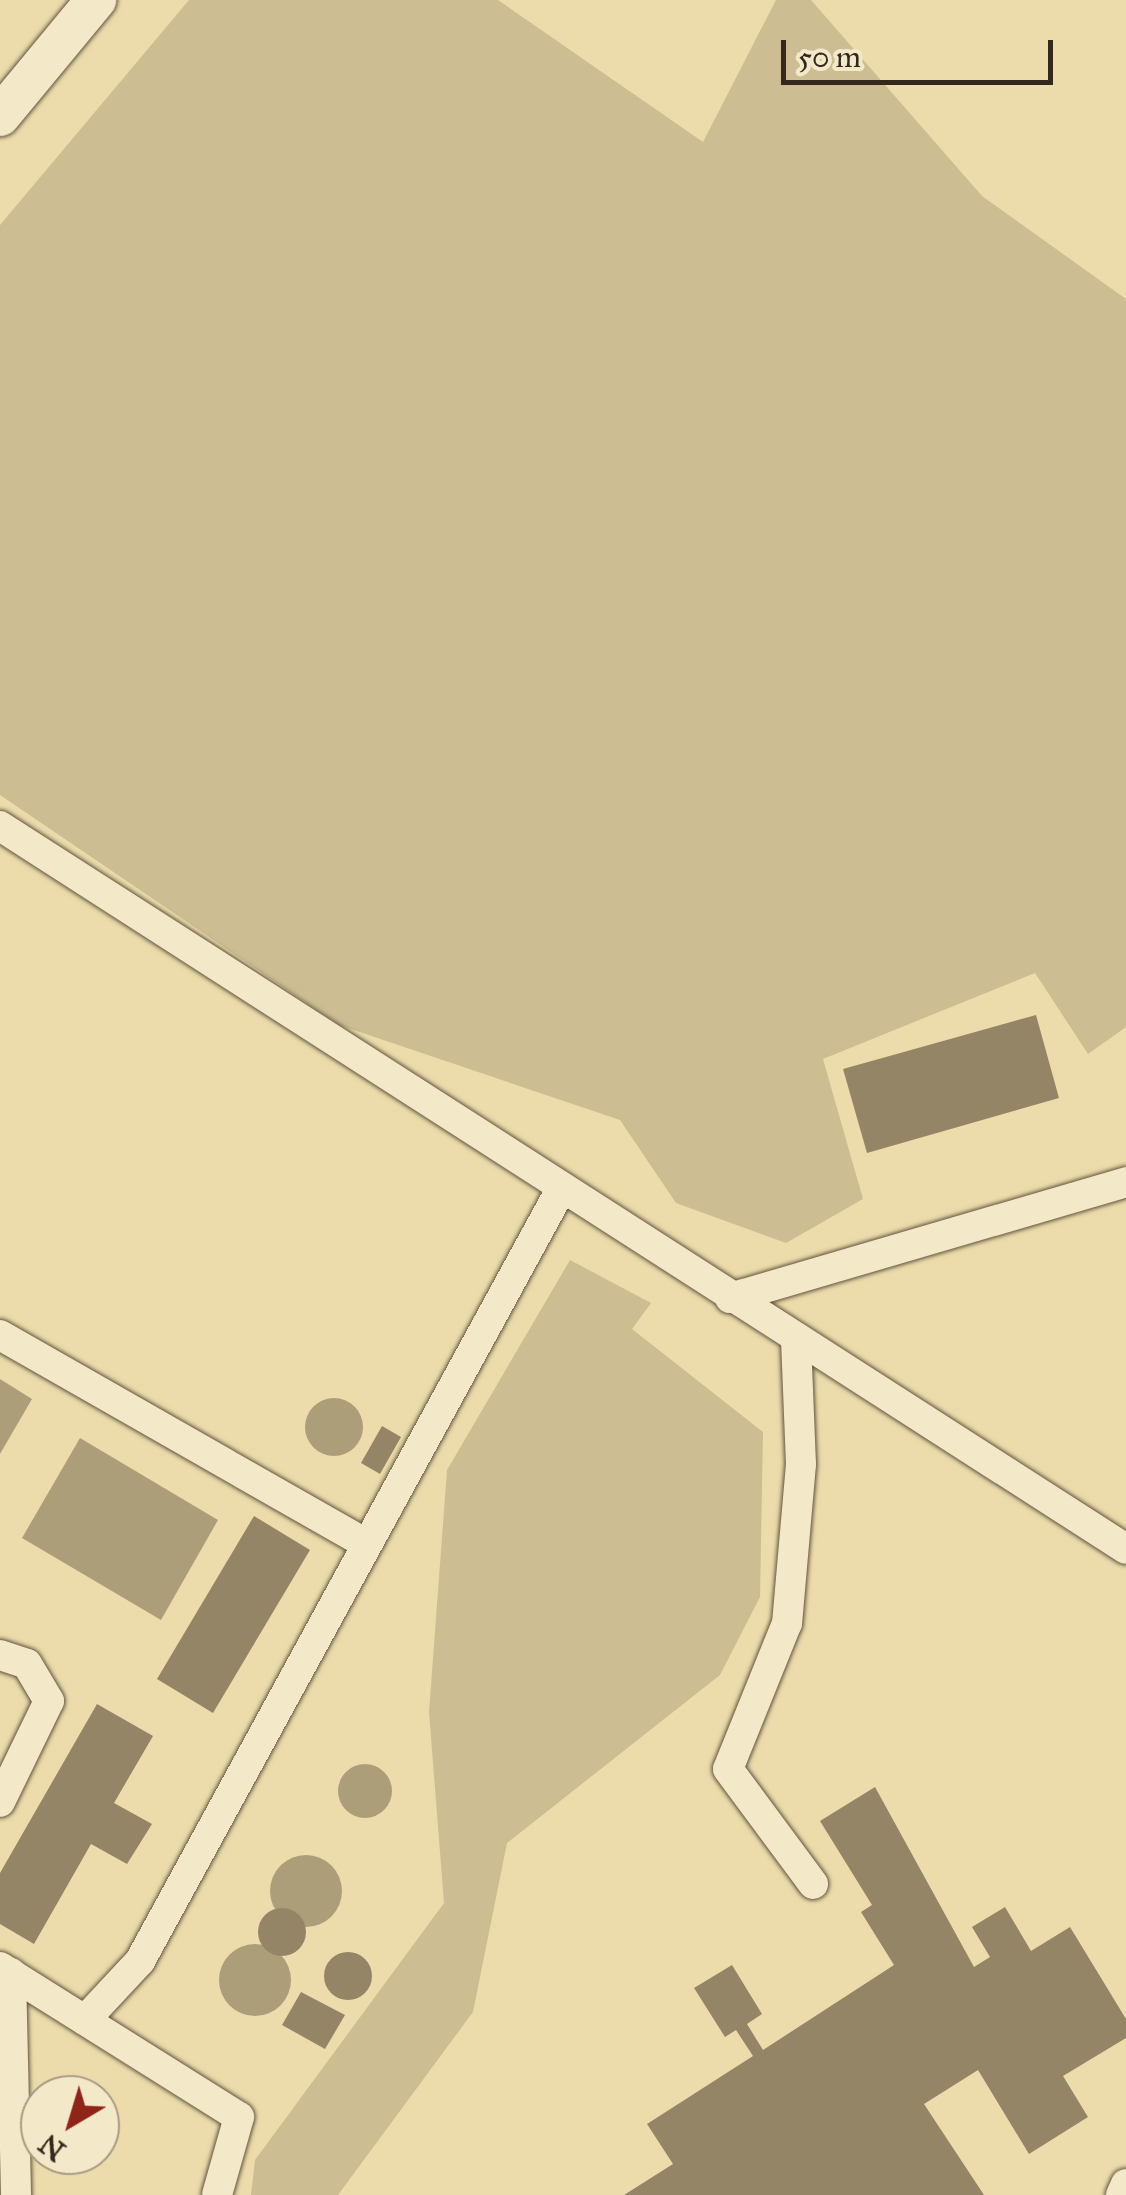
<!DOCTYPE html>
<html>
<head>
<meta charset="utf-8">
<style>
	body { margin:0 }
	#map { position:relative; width:1126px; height:2195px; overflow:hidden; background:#ecdcab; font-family:"IM FELL Great Primer",serif }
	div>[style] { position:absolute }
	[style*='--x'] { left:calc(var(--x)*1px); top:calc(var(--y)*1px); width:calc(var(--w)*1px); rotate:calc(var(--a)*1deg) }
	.green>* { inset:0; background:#cdbd93 }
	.water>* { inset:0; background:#ad9e7a }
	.round { border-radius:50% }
	.building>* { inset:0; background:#948566 }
	.roads { filter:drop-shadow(0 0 2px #62543f) drop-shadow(0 0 2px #62543f) }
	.minor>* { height:30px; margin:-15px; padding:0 15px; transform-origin:15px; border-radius:15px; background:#f3e8c8 }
	.tertiary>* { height:40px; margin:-20px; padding:0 20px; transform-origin:20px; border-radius:20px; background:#f3e8c8 }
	span { translate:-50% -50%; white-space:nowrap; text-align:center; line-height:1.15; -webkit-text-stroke:10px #f3e8c8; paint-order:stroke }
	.north { position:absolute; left:20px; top:2075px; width:100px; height:100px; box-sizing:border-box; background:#f3e8c8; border:2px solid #a79b83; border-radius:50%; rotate:218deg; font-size:28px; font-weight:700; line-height:40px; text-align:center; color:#34271b }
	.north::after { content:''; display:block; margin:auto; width:35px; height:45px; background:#8f2418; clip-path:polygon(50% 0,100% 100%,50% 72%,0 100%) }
	.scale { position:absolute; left:781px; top:40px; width:272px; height:45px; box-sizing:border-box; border:5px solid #34271b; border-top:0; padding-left:12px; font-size:30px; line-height:35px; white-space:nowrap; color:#34271b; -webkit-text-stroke:8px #f3e8c8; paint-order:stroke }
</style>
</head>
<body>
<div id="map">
	<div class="green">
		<i style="clip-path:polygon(189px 0,498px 0,703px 142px,776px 0,811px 0,982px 196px,1126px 299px,1126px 1027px,1088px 1054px,1035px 973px,823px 1059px,863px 1199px,786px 1243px,676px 1203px,620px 1120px,339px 1025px,0 795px,0 225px)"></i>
		<i style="clip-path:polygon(570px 1260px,651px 1303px,632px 1329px,763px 1432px,760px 1597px,720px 1675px,507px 1843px,473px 2012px,338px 2195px,251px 2195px,255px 2160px,444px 1903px,429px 1712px,447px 1470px)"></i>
	</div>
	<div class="water">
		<i style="clip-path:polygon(0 1379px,32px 1399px,0 1454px)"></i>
		<i class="round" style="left:305px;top:1398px;width:58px;height:58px"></i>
		<i style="clip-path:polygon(80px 1438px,218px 1520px,161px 1620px,22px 1538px)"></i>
		<i class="round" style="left:338px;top:1764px;width:54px;height:54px"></i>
		<i class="round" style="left:270px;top:1855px;width:72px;height:72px"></i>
		<i class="round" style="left:219px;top:1944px;width:72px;height:72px"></i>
	</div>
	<div class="building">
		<i style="clip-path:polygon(1036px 1015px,1059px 1098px,867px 1153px,843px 1069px)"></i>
		<i style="clip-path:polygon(382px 1426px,401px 1437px,380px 1474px,361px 1463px)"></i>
		<i style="clip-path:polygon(254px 1516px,310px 1550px,213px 1713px,157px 1679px)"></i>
		<i style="clip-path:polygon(97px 1704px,153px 1736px,114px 1803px,152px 1824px,127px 1864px,91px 1844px,34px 1944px,0 1924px,0 1873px)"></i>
		<i style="clip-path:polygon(875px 1787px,974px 1967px,990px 1957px,972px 1927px,1005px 1907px,1031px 1951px,1070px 1927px,1126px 2019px,1126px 2038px,1063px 2076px,1088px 2117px,1029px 2154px,978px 2070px,924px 2104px,984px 2195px,624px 2195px,673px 2164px,647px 2124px,753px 2056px,736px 2030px,725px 2037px,694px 1988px,732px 1965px,762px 2014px,747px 2024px,763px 2050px,894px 1965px,861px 1912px,872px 1905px,820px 1821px)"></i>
		<i class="round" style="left:258px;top:1908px;width:48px;height:48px"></i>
		<i class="round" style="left:324px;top:1952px;width:48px;height:48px"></i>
		<i style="clip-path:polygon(301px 1992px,345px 2015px,325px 2049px,282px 2025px)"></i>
	</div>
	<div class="roads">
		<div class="minor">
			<i style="--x:0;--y:826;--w:1338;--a:32.7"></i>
			<i style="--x:730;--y:1298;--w:413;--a:-16.3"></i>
			<i style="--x:0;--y:1335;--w:421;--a:29.7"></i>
			<i style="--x:796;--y:1340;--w:124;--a:87.7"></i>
			<i style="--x:801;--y:1464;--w:160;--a:95"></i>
			<i style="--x:787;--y:1623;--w:157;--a:112"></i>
			<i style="--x:728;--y:1769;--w:143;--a:53.5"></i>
			<i style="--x:0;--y:1655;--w:28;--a:18"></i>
			<i style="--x:27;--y:1664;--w:43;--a:59.3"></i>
			<i style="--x:49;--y:1701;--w:112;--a:115.9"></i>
			<i style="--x:0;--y:1967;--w:282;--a:32.1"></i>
			<i style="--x:239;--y:2117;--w:81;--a:105.8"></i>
			<i style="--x:11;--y:1973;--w:222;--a:88.7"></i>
			<i style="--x:85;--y:2020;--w:81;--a:-47"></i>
			<i style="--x:140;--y:1961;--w:879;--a:-61.39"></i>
			<i style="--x:1121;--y:2195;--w:12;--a:-66"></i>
		</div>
		<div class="tertiary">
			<i style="--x:0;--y:116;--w:151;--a:-50.4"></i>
		</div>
	</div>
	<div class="north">N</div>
	<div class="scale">50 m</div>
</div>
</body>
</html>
